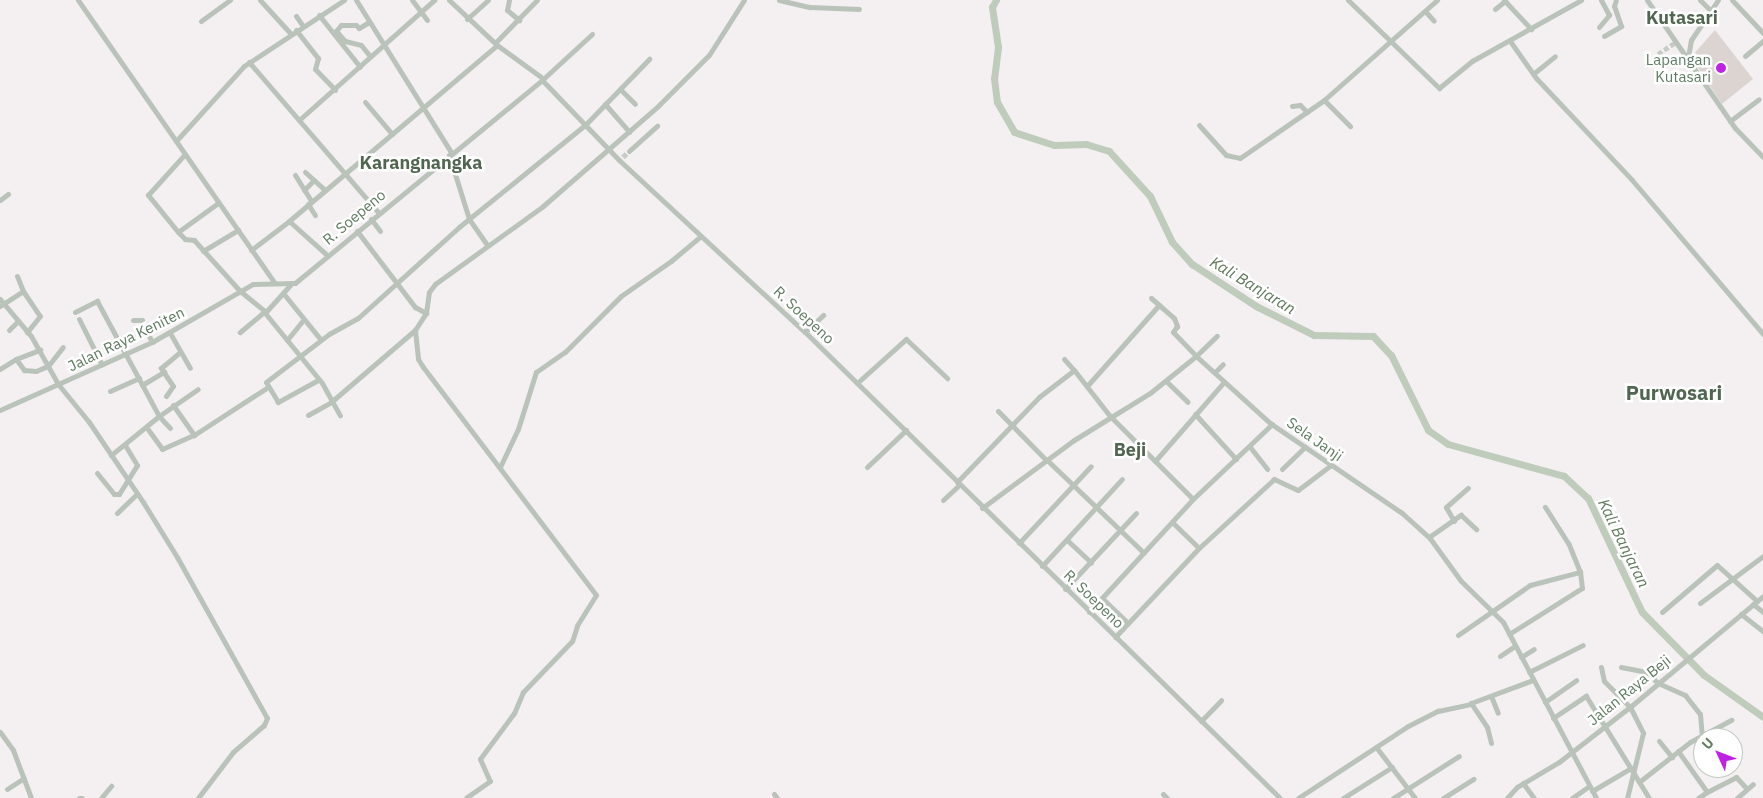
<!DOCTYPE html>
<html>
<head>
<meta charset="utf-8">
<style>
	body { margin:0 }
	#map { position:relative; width:1763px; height:798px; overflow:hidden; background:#f4f0f2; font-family:"IBM Plex Sans",sans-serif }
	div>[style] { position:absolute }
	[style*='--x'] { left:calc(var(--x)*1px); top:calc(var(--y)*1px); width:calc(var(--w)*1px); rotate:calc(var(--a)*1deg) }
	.green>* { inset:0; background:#dbd4d1 }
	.river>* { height:7px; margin:-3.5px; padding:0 3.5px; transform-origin:3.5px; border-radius:3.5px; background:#bfccbc }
	.minor-tunnel>* { height:5px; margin-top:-2.5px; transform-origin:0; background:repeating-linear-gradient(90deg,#c7cdc6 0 5px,transparent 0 7.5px) }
	.minor>* { height:5px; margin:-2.5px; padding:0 2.5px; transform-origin:2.5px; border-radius:2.5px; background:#bac3ba }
	.dots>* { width:14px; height:14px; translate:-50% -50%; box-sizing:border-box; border:2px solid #fff; border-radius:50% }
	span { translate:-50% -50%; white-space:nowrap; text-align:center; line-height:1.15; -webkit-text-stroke:5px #fff; paint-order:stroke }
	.poi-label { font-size:15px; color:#5f7b60 }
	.right { translate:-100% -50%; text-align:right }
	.street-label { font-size:15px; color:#5f7b60 }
	.water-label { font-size:16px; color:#5e785a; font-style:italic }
	.quarter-label { font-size:18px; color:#516651; font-weight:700 }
	.district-label { font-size:20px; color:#516651; font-weight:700 }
	.north { position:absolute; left:1693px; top:728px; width:50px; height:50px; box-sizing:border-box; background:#fff; border:1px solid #bfcabf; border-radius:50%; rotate:313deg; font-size:14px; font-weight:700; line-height:20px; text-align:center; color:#5f7b60 }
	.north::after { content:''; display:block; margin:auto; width:18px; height:22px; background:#bf22e2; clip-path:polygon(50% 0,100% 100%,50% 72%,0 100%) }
</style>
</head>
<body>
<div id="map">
	<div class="green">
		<i style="clip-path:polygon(1715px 30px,1753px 79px,1722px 104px,1691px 57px)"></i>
	</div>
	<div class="river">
		<i style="--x:996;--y:0;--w:8;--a:120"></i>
		<i style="--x:992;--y:7;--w:40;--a:81.5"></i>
		<i style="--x:998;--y:47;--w:31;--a:97"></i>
		<i style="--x:994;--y:78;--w:24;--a:83"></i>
		<i style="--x:997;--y:102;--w:34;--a:60"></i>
		<i style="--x:1014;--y:132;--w:42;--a:18"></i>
		<i style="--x:1054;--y:145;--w:32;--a:-2"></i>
		<i style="--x:1086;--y:144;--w:24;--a:17"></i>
		<i style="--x:1109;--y:151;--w:61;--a:47.7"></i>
		<i style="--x:1150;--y:196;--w:51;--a:64.4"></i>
		<i style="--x:1172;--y:242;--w:30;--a:48"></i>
		<i style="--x:1192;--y:264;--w:77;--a:33.3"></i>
		<i style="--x:1256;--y:306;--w:65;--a:26.6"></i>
		<i style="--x:1314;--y:335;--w:59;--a:1"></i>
		<i style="--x:1373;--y:336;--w:26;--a:47"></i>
		<i style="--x:1391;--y:355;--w:84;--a:63.7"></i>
		<i style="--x:1428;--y:430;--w:24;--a:35"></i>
		<i style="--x:1448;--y:444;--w:120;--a:15.4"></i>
		<i style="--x:1564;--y:476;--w:33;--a:43"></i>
		<i style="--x:1588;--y:498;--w:126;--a:64.7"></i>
		<i style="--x:1642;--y:612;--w:88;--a:45.5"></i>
		<i style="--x:1704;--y:675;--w:72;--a:35.4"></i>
	</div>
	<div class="minor-tunnel">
		<i style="--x:1658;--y:54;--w:22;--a:-34"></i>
		<i style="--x:623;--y:157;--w:8;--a:-45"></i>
	</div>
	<div class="minor">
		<i style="--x:78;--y:0;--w:343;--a:55.2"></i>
		<i style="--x:260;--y:0;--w:46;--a:47.6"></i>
		<i style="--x:356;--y:0;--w:179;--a:58"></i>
		<i style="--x:412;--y:0;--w:25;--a:53"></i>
		<i style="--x:449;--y:0;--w:66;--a:43.2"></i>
		<i style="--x:497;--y:45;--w:54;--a:36"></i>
		<i style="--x:509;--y:0;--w:10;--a:101"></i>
		<i style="--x:507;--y:10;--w:16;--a:40"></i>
		<i style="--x:779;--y:0;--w:32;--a:13"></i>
		<i style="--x:810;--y:7;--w:49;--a:2.3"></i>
		<i style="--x:1348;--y:0;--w:127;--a:44"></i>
		<i style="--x:1439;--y:88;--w:43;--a:-39.3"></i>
		<i style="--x:1472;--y:61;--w:125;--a:-29.2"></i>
		<i style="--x:1504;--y:0;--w:40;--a:47"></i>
		<i style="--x:1647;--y:0;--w:155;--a:55.5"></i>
		<i style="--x:1735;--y:128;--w:40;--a:46"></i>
		<i style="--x:1700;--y:0;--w:16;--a:45"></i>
		<i style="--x:1732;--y:0;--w:45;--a:46.8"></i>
		<i style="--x:1495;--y:9;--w:13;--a:-39"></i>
		<i style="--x:1425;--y:11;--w:13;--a:48"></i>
		<i style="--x:319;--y:15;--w:66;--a:51.7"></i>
		<i style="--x:296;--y:16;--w:12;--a:55"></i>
		<i style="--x:467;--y:19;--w:28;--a:-42"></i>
		<i style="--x:201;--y:21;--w:36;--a:-36"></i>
		<i style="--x:369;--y:22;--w:12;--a:149"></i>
		<i style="--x:359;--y:28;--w:4;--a:-135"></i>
		<i style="--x:356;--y:25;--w:15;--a:180"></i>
		<i style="--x:341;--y:25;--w:8;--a:130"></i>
		<i style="--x:336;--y:31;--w:13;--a:48"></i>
		<i style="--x:345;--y:41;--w:16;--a:14"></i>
		<i style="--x:361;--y:45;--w:14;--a:51"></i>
		<i style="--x:1599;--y:27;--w:16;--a:-50"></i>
		<i style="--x:1609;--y:15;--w:17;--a:-118"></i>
		<i style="--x:296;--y:30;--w:36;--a:52"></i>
		<i style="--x:318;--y:58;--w:11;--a:105"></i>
		<i style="--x:315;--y:69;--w:29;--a:46"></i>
		<i style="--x:1604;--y:36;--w:20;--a:-30"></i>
		<i style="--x:1621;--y:26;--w:21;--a:-109"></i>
		<i style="--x:1614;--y:6;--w:6;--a:-72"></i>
		<i style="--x:1510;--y:41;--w:45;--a:54.9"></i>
		<i style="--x:1536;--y:78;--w:140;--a:46.7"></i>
		<i style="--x:1632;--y:180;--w:202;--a:49.6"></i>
		<i style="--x:495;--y:43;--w:60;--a:-45.7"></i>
		<i style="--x:1745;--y:56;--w:23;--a:-40"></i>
		<i style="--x:1688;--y:57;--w:17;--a:-80"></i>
		<i style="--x:1691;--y:40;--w:48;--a:-56"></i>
		<i style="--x:249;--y:62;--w:199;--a:49.3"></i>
		<i style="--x:1533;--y:74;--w:28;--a:-39"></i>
		<i style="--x:542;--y:80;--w:68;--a:-42.6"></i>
		<i style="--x:620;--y:89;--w:21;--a:45"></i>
		<i style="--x:1324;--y:100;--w:37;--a:45"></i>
		<i style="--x:365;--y:102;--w:42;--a:49.8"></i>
		<i style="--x:605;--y:104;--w:37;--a:49"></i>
		<i style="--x:1292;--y:106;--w:8;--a:-7"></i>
		<i style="--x:1300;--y:105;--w:10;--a:45"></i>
		<i style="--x:299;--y:120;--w:181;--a:-41.6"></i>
		<i style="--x:1730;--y:121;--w:36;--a:-37"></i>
		<i style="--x:1199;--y:125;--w:40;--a:48"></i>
		<i style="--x:1226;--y:155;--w:14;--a:12"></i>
		<i style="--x:1240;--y:158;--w:102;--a:-34.6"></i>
		<i style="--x:1324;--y:100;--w:151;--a:-41.5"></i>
		<i style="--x:176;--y:141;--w:101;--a:-47.8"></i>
		<i style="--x:244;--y:66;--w:120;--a:-33.4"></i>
		<i style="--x:629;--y:151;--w:38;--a:-42"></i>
		<i style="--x:449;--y:155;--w:67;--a:72.6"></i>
		<i style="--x:469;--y:219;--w:32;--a:55"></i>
		<i style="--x:305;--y:172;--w:27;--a:42"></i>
		<i style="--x:295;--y:175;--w:31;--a:58"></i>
		<i style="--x:304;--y:190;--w:14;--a:-45"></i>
		<i style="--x:0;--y:200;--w:10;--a:-37"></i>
		<i style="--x:218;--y:203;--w:49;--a:144.1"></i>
		<i style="--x:178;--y:232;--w:10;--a:45"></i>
		<i style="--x:185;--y:239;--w:9;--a:6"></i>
		<i style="--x:194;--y:240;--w:69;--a:48"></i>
		<i style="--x:240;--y:291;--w:32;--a:39"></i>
		<i style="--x:265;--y:311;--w:33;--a:140"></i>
		<i style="--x:308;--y:204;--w:13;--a:58"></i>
		<i style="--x:371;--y:219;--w:15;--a:53"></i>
		<i style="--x:289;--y:221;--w:272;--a:-40.2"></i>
		<i style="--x:357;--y:231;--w:96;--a:52.7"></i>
		<i style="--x:415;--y:307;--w:13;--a:29"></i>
		<i style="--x:178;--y:232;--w:48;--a:-129"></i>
		<i style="--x:148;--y:195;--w:55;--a:-47.9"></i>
		<i style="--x:251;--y:250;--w:48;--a:-37.3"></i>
		<i style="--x:289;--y:221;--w:52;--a:41.9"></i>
		<i style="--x:203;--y:251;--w:41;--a:-31"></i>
		<i style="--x:17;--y:276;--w:16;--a:68"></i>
		<i style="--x:291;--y:284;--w:39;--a:132"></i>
		<i style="--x:265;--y:313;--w:90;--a:50.8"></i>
		<i style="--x:322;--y:383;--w:37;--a:61"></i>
		<i style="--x:283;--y:293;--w:60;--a:51"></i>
		<i style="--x:1151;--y:298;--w:11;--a:41"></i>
		<i style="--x:0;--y:299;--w:48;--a:50"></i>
		<i style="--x:31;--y:336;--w:55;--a:60.6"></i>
		<i style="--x:58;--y:384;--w:49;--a:50.8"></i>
		<i style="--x:89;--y:422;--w:97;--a:56"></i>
		<i style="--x:143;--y:502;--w:65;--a:58.3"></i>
		<i style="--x:177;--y:557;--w:184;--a:60.8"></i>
		<i style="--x:267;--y:718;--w:8;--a:113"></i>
		<i style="--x:264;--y:725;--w:41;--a:138.9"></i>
		<i style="--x:233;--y:752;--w:58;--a:127.3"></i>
		<i style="--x:0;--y:306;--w:27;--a:-33"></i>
		<i style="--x:23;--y:291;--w:30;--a:56"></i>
		<i style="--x:40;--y:316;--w:21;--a:129"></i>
		<i style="--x:75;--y:312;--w:25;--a:-27"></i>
		<i style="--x:97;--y:301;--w:131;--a:61.7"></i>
		<i style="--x:159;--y:416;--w:62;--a:140.9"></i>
		<i style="--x:79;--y:319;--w:51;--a:63.4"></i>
		<i style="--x:133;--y:320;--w:9;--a:0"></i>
		<i style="--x:142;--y:320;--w:24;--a:66"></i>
		<i style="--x:9;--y:330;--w:13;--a:-45"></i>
		<i style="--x:415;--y:330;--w:29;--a:84"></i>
		<i style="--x:418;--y:359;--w:9;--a:58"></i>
		<i style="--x:423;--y:367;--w:286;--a:52.8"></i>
		<i style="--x:596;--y:595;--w:36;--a:122"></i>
		<i style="--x:577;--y:626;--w:16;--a:108"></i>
		<i style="--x:572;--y:641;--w:71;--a:133.9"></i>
		<i style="--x:523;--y:692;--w:23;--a:113"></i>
		<i style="--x:514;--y:713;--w:57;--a:126.5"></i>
		<i style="--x:480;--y:759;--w:24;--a:66"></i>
		<i style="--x:490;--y:781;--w:29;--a:145"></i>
		<i style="--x:805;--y:332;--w:25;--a:-43"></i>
		<i style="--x:170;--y:333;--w:40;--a:60.3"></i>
		<i style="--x:287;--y:340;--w:26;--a:-51"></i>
		<i style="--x:16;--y:359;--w:14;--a:54"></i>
		<i style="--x:24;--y:370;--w:12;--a:5"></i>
		<i style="--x:36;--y:371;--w:13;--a:-23"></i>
		<i style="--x:48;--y:366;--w:24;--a:-52"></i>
		<i style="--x:1064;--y:359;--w:15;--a:48"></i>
		<i style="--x:0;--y:369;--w:19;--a:-32"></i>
		<i style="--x:16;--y:359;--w:26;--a:-21"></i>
		<i style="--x:1215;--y:372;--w:11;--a:-45"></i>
		<i style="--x:318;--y:380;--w:46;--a:151.2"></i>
		<i style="--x:278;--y:402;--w:23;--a:-121"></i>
		<i style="--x:266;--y:382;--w:79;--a:-37.3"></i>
		<i style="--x:329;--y:334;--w:33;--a:-29"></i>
		<i style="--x:358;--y:318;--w:136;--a:-42"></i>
		<i style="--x:459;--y:227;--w:164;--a:-39"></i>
		<i style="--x:586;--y:124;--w:91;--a:-45.9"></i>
		<i style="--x:1166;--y:381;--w:30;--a:44"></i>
		<i style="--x:857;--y:383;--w:66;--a:-41.9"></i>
		<i style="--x:906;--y:339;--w:57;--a:43.6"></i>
		<i style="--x:142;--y:385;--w:26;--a:-31"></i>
		<i style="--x:1087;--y:386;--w:108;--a:-48.4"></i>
		<i style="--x:1159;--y:305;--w:20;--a:41"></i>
		<i style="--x:1174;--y:318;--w:9;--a:69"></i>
		<i style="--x:1177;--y:326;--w:7;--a:124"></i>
		<i style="--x:1173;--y:332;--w:33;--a:46"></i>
		<i style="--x:1196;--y:356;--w:29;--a:-44"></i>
		<i style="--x:110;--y:391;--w:32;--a:-24"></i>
		<i style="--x:166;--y:396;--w:12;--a:-55"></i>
		<i style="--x:173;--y:386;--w:22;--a:-124"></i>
		<i style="--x:161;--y:368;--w:25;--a:-40"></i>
		<i style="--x:173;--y:405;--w:37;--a:55"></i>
		<i style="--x:0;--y:410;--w:167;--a:-24.1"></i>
		<i style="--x:152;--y:342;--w:116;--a:-29.9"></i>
		<i style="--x:253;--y:284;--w:42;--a:-1.4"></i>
		<i style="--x:295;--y:283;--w:320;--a:-39.4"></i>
		<i style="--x:542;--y:80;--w:111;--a:46.1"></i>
		<i style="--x:619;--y:160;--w:253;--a:42.8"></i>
		<i style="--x:805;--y:332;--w:665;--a:44.45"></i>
		<i style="--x:998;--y:411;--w:69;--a:45.6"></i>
		<i style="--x:1195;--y:414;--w:61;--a:47.7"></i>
		<i style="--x:308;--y:415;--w:26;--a:-29"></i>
		<i style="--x:331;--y:402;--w:111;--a:-40.6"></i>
		<i style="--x:415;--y:330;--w:20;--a:-57"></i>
		<i style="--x:426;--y:313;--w:21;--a:-82"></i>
		<i style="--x:429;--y:292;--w:10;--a:-53"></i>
		<i style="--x:435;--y:284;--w:133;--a:-35.8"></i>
		<i style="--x:543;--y:206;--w:152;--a:-41"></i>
		<i style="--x:658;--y:106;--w:72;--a:-45"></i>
		<i style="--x:709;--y:55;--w:65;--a:-57.5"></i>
		<i style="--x:147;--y:428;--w:26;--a:54"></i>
		<i style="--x:162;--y:449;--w:35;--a:-24"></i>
		<i style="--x:194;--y:435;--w:88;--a:-33"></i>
		<i style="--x:170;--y:428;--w:16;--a:-133"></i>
		<i style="--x:159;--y:416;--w:47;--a:-34.7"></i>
		<i style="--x:1250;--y:447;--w:28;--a:52"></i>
		<i style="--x:1047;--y:460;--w:134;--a:43.8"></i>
		<i style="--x:1155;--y:461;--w:105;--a:-48.9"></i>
		<i style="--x:500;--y:467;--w:42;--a:-64.7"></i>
		<i style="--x:518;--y:429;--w:60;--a:-72.5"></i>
		<i style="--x:536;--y:372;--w:35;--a:-35"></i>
		<i style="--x:565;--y:352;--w:79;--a:-45"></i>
		<i style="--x:621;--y:296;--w:61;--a:-35"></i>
		<i style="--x:671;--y:261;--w:38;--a:-40"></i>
		<i style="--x:867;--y:467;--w:54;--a:-43.5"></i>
		<i style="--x:1282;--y:469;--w:32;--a:-44"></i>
		<i style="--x:97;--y:473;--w:27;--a:51"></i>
		<i style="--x:114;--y:494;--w:5;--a:0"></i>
		<i style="--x:119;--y:494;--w:34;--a:-58"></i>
		<i style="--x:137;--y:465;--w:23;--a:-121"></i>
		<i style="--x:957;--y:482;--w:118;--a:-46"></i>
		<i style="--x:1039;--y:397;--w:44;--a:-37.6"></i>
		<i style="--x:1074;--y:370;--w:58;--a:52"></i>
		<i style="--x:1110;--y:416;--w:117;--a:45"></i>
		<i style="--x:943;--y:500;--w:22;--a:-43"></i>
		<i style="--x:982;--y:508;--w:114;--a:-36.5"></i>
		<i style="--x:1074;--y:440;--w:89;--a:-31.7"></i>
		<i style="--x:1150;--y:393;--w:59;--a:-38.8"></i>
		<i style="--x:1196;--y:356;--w:100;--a:42.2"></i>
		<i style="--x:1270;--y:423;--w:160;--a:34.3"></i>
		<i style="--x:1402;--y:513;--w:36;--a:42"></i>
		<i style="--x:1429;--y:537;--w:54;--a:54"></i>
		<i style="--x:1461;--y:581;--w:59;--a:44.3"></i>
		<i style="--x:1503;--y:622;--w:199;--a:62.1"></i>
		<i style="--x:117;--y:513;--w:28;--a:-44"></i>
		<i style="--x:1454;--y:521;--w:16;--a:-120"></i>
		<i style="--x:1446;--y:507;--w:29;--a:-41"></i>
		<i style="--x:1172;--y:522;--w:37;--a:44"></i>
		<i style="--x:1429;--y:537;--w:39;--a:-35"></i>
		<i style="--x:1461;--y:515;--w:21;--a:43"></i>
		<i style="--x:1067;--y:540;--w:33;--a:43"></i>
		<i style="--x:1019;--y:543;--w:105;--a:-46.9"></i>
		<i style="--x:1042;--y:566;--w:118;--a:-47.4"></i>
		<i style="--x:1065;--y:589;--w:104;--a:-46.9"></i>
		<i style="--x:1102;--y:598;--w:36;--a:44"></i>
		<i style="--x:1700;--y:603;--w:79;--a:-36.7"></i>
		<i style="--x:1753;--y:604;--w:13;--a:39"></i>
		<i style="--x:1089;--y:612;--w:154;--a:-47.4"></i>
		<i style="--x:1193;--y:499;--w:109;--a:-43.5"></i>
		<i style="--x:1662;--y:612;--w:72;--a:-40.5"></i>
		<i style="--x:1717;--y:565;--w:54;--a:42"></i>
		<i style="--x:1741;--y:614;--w:28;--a:38"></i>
		<i style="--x:1509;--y:634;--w:86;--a:-32.2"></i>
		<i style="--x:1582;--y:588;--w:16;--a:-97"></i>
		<i style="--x:1580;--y:572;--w:31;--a:-112"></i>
		<i style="--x:1568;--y:543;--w:43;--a:-122.6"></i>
		<i style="--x:1458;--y:635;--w:88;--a:-34.8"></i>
		<i style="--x:1530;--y:585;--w:52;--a:-14.6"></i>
		<i style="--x:1115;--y:637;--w:122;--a:-46.7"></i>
		<i style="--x:1199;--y:548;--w:102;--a:-42.6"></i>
		<i style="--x:1274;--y:479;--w:26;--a:25"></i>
		<i style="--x:1298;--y:490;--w:41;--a:-37.1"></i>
		<i style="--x:1500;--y:656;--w:18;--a:-34"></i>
		<i style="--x:1521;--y:657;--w:15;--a:-32"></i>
		<i style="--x:1601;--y:667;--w:14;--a:78"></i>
		<i style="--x:1604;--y:681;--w:37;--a:45"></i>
		<i style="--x:1630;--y:707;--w:29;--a:63"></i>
		<i style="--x:1643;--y:733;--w:67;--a:103.8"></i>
		<i style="--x:1621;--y:667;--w:25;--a:11"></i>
		<i style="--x:1646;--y:672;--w:16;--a:43"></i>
		<i style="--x:1658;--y:683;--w:30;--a:24"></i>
		<i style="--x:1685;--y:695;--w:24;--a:52"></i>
		<i style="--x:1700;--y:714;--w:21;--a:85"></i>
		<i style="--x:1529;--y:672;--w:60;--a:-26.6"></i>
		<i style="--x:1491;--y:696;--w:18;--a:68"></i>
		<i style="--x:1545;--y:702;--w:38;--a:-35"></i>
		<i style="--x:1553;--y:718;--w:40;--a:-34"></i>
		<i style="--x:1586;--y:696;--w:120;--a:58.3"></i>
		<i style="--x:1201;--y:721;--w:29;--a:-46"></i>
		<i style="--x:0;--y:732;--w:22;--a:54"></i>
		<i style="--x:13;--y:750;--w:51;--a:69.4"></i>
		<i style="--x:1659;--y:741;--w:21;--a:51"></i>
		<i style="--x:1491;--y:743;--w:16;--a:-104"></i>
		<i style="--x:1487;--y:727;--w:29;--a:-124"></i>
		<i style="--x:1471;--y:703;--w:66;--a:-20.4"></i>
		<i style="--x:1376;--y:747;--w:64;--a:52.6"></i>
		<i style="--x:1678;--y:751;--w:50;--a:54.7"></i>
		<i style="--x:1707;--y:792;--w:33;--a:-27"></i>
		<i style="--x:1736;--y:777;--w:16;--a:47"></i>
		<i style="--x:1639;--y:782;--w:65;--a:-38.1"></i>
		<i style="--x:1690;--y:742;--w:47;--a:-28.2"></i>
		<i style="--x:1523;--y:783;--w:19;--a:54"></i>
		<i style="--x:7;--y:789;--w:20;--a:-33"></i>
		<i style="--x:1592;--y:791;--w:45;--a:-30.5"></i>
		<i style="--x:774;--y:794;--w:5;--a:53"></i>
		<i style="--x:1163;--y:794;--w:6;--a:45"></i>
		<i style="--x:79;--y:798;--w:3;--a:0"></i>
		<i style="--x:101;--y:798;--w:16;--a:-50"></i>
		<i style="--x:1298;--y:798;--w:131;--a:-33.2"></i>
		<i style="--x:1408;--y:726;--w:34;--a:-27"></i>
		<i style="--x:1438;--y:711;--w:33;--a:-12"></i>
		<i style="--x:1343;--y:798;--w:58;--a:-32.3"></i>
		<i style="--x:1393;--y:798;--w:78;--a:-32.5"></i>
		<i style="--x:1443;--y:798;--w:36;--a:-32"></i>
		<i style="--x:1507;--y:798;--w:15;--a:-48"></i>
		<i style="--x:1517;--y:787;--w:49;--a:-30.8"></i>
		<i style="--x:1559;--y:762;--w:90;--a:-37.8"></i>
		<i style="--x:1630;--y:707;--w:173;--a:-39.8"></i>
		<i style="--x:1572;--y:798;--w:21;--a:-35"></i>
		<i style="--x:1698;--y:798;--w:11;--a:-34"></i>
		<i style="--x:1737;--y:798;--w:21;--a:-41"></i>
	</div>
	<div class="dots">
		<i style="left:1721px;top:68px;background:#bf22e2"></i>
	</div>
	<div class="poi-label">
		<span class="right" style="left:1711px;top:68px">Lapangan<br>Kutasari</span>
	</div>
	<div class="street-label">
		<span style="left:354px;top:217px;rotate:-40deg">R. Soepeno</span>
		<span style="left:804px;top:315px;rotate:43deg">R. Soepeno</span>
		<span style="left:126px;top:339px;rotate:-26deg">Jalan Raya Keniten</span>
		<span style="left:1315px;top:439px;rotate:35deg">Sela Janji</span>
		<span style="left:1094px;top:599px;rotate:44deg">R. Soepeno</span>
		<span style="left:1629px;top:690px;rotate:-39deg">Jalan Raya Beji</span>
	</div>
	<div class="water-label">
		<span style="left:1253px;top:285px;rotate:31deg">Kali Banjaran</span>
		<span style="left:1624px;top:543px;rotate:64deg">Kali Banjaran</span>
	</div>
	<div class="quarter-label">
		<span style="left:1682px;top:18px">Kutasari</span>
		<span style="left:421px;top:163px">Karangnangka</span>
		<span style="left:1130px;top:450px">Beji</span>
	</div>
	<div class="district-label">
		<span style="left:1674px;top:392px">Purwosari</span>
	</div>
	<div class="north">U</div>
</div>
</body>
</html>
